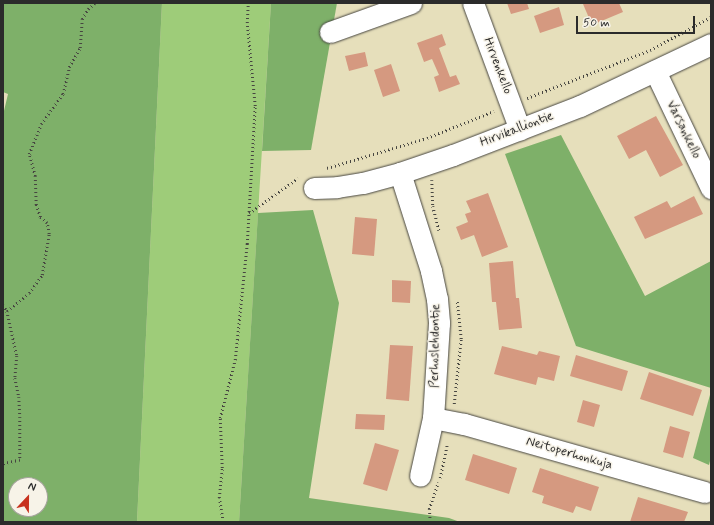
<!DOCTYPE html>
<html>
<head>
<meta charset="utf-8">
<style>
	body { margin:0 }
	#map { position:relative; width:714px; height:525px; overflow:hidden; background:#e6dfbb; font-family:Mynerve,sans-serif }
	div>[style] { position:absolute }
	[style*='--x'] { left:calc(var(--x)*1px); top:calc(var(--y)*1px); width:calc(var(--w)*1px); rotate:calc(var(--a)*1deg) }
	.green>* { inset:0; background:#9ecc79 }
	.forest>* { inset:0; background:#7eb069 }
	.building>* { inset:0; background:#d59980 }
	.path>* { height:2.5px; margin-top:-1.25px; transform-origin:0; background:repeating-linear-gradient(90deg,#474641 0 1px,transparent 0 4px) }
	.roads { filter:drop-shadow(0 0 1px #474641) drop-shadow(0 0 1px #474641) }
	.minor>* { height:21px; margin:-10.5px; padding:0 10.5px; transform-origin:10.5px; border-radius:10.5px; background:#fff }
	span { translate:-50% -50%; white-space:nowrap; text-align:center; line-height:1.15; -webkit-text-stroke:3px #f7f3e8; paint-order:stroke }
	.street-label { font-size:13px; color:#2b2b2b }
	.frame { position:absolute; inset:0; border:4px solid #2b2b2b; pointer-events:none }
	.north { position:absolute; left:8px; top:477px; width:40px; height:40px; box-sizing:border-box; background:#f7f3e8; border:1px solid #a5a39c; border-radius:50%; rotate:22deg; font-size:11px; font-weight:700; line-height:16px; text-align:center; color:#2b2b2b }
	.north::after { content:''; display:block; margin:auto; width:14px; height:18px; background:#c8321e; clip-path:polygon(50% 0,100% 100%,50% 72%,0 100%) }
	.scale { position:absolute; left:576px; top:16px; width:119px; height:18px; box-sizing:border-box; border:2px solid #2b2b2b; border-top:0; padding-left:5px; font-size:12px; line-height:14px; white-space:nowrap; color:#2b2b2b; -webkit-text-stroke:3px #f7f3e8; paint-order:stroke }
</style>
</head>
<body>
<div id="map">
	<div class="green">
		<i style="clip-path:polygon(162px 3px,271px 3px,239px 522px,137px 522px)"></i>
	</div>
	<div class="forest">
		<i style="clip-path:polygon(evenodd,3px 3px,162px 3px,137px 522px,3px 522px,3px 115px,8px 94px,3px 92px,3px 3px,16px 485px,40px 485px,40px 509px,16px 509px,16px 485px)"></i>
		<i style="clip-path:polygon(271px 3px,337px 3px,311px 150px,262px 151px)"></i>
		<i style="clip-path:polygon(561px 135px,645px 296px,711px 261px,711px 388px,576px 346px,505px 154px)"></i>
		<i style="clip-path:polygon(313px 210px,339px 303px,309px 498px,449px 518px,460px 522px,239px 522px,258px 213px)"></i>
		<i style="clip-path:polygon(711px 391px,711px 457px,709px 465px,693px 458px)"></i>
	</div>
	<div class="building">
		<i style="clip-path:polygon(507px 3px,527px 3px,529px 9px,511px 14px)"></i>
		<i style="clip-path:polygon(586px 3px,619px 3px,623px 12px,592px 25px,583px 4px)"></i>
		<i style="clip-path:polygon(559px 7px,564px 25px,540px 33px,534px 16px)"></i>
		<i style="clip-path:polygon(442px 34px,446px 45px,439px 48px,450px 77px,456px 75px,460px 84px,439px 92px,434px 77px,439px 75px,432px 59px,424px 62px,417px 43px)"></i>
		<i style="clip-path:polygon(365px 52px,368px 66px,349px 71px,345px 56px)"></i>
		<i style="clip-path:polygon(391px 64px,400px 91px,383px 97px,374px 70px)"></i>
		<i style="clip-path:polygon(656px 116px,683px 165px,660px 177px,646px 150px,629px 159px,617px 136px)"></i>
		<i style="clip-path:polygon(488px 193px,508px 247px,482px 257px,474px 235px,461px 240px,456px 227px,468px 222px,465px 214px,471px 212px,466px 201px)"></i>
		<i style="clip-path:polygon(694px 196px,703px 214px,645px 239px,634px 217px,667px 201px,671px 208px)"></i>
		<i style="clip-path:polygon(355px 217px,377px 219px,374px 256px,352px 254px)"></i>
		<i style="clip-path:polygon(513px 261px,516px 298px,519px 298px,522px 328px,499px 330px,496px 302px,492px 302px,489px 263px)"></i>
		<i style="clip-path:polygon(392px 280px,411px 281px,410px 303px,392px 302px)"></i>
		<i style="clip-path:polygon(390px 345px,413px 346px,409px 401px,386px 399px)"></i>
		<i style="clip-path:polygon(502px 346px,537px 355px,539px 351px,560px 356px,554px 381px,538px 377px,536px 385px,494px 374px)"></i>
		<i style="clip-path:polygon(576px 355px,628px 371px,622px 391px,570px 376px)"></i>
		<i style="clip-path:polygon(649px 372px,702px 390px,693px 416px,640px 399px)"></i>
		<i style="clip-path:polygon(583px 400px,600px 405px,594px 427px,577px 422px)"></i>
		<i style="clip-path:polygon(356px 414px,385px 415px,384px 430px,355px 429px)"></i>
		<i style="clip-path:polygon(670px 426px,690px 432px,683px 458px,663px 452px)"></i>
		<i style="clip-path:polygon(375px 443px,399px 450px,387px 491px,363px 484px)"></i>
		<i style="clip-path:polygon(473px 454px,517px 468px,509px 494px,465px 480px)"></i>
		<i style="clip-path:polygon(540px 468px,599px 487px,591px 511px,576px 506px,573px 513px,542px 503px,544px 496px,532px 492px)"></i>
		<i style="clip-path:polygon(638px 497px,688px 512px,684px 522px,630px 522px)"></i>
	</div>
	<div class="path">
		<i style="--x:527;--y:98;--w:132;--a:-21.3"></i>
		<i style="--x:650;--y:50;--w:69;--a:-28.4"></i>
		<i style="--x:327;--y:168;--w:104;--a:-16.7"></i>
		<i style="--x:427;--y:138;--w:72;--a:-21.9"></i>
		<i style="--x:432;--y:180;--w:26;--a:88"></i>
		<i style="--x:433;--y:206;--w:25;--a:76"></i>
		<i style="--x:249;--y:213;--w:60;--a:-35.5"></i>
		<i style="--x:3;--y:305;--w:7;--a:56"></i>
		<i style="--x:7;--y:311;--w:46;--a:77.5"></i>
		<i style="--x:17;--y:356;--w:22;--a:95"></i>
		<i style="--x:15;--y:378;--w:19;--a:78"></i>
		<i style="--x:19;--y:397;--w:20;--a:87"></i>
		<i style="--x:20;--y:417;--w:43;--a:90"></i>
		<i style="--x:20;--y:460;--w:17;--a:167"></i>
		<i style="--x:7;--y:311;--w:28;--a:-39"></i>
		<i style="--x:29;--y:293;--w:22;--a:-54"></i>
		<i style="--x:42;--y:275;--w:42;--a:-80.3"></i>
		<i style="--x:49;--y:234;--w:11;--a:-100"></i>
		<i style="--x:47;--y:223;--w:9;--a:-139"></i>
		<i style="--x:40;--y:217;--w:13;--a:-108"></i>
		<i style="--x:36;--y:205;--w:29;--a:-92"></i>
		<i style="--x:35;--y:176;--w:23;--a:-105"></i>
		<i style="--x:29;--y:154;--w:32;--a:-68"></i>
		<i style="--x:41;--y:124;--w:37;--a:-54"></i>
		<i style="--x:63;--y:94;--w:28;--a:-77"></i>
		<i style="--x:69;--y:67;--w:22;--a:-60"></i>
		<i style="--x:80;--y:48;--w:29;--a:-86"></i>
		<i style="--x:82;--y:19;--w:12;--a:-59"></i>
		<i style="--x:88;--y:9;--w:9;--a:-41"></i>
		<i style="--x:454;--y:404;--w:65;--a:-83.9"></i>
		<i style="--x:461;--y:339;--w:38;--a:-96"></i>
		<i style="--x:440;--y:478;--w:33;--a:-78"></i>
		<i style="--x:223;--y:522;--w:24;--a:-99"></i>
		<i style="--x:219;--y:498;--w:30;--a:-84"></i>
		<i style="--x:222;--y:468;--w:50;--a:-92.3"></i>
		<i style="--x:220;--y:418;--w:60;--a:-75.5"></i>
		<i style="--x:235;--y:360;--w:117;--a:-84.1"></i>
		<i style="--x:247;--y:244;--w:138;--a:-86.7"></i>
		<i style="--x:255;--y:106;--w:83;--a:-95.5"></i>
		<i style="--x:247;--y:23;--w:20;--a:-87"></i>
		<i style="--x:430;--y:522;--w:13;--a:-94"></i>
		<i style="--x:429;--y:509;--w:28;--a:-71"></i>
	</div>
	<div class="roads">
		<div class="minor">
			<i style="--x:473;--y:3;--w:135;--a:69.7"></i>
			<i style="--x:330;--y:32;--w:86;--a:-19.7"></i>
			<i style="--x:655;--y:71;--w:130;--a:64.4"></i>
			<i style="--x:400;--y:173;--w:103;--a:72.4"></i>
			<i style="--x:431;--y:271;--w:29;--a:78"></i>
			<i style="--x:437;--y:299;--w:24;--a:85"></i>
			<i style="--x:439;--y:323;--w:95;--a:93.6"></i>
			<i style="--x:433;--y:418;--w:59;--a:102.6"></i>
			<i style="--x:314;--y:188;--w:23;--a:-2"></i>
			<i style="--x:337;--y:187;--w:26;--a:-9"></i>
			<i style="--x:363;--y:183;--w:38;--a:-15"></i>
			<i style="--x:400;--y:173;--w:56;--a:-18.8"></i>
			<i style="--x:453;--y:155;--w:136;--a:-21.1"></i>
			<i style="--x:580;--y:106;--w:145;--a:-25.3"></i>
			<i style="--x:433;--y:418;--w:32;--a:11"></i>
			<i style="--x:464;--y:424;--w:250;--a:15.8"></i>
		</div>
	</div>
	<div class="street-label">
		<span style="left:497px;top:66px;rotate:69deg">Hirvenkello</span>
		<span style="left:517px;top:130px;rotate:-21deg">Hirvikalliontie</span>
		<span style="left:683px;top:130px;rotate:64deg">Varsankello</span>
		<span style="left:436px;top:346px;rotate:-89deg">Perhoslehdontie</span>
		<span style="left:569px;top:454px;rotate:16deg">Neitoperhonkuja</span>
	</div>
	<div class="frame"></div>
	<div class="north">N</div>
	<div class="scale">50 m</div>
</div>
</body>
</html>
